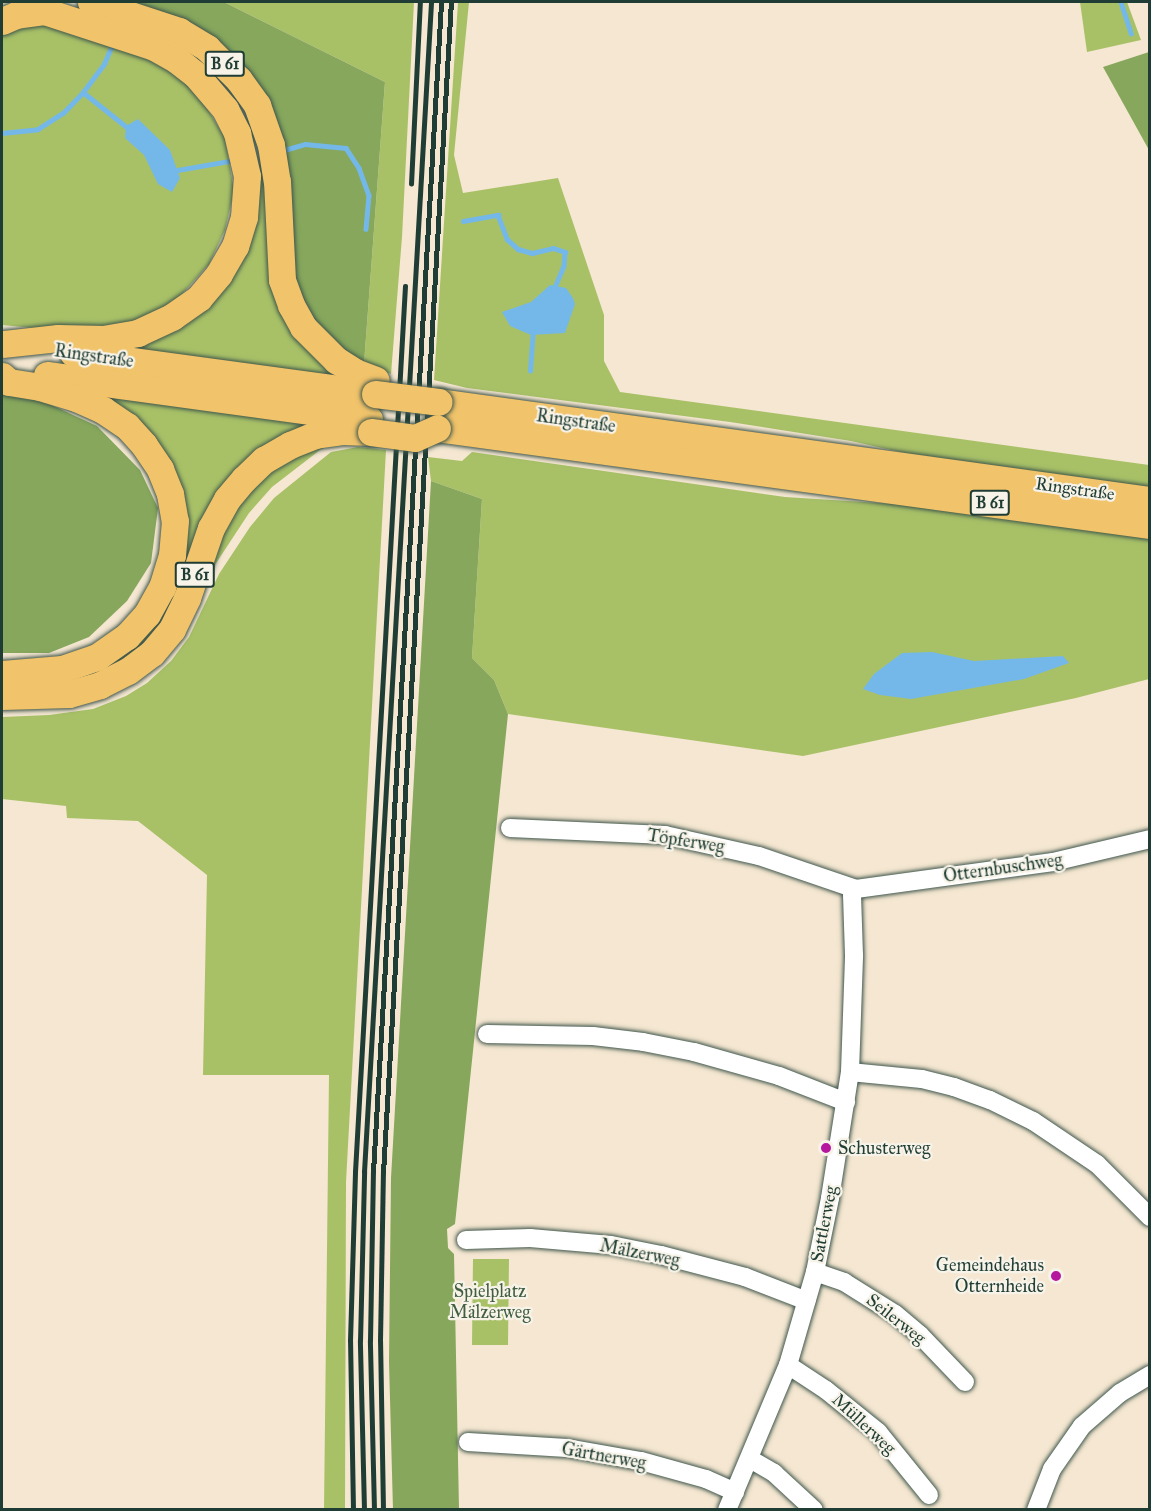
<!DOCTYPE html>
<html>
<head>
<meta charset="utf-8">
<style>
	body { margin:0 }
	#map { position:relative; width:1151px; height:1511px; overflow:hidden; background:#f5e7d1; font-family:"IM FELL Great Primer",serif }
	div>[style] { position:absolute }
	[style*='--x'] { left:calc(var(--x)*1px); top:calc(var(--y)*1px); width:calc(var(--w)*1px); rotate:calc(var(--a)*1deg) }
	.green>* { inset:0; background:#a8c167 }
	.forest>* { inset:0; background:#86a75c }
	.water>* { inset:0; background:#74b8ea }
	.stream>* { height:4.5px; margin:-2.25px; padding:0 2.25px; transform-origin:2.25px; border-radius:2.25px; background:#74b8ea }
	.roads { filter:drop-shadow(0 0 2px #3f564c) drop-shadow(0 0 2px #3f564c) }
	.minor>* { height:18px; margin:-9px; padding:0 9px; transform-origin:9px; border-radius:9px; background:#fff }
	.highway>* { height:27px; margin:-13.5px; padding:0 13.5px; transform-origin:13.5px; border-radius:13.5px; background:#f1c36a }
	.rail>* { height:4.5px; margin:-2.25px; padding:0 2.25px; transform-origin:2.25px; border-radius:2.25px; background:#1f3d34 }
	.bridges { filter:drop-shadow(0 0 2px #3f564c) drop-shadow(0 0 2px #3f564c) }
	.highway-bridge>* { height:27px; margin:-13.5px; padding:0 13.5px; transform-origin:13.5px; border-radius:13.5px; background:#f1c36a }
	.dots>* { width:16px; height:16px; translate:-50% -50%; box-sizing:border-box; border:3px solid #f7f3e8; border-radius:50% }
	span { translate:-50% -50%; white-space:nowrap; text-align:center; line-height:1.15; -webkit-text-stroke:4.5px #f7f3e8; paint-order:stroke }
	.shield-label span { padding:2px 4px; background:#f7f3e8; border:2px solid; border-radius:4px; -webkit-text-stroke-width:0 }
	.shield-label { font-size:16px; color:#1f3d34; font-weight:700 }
	.street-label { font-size:18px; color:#1f3d34 }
	.poi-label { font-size:18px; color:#1f3d34 }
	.left { translate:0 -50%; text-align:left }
	.right { translate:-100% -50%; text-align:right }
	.park-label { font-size:18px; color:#415e41 }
	.frame { position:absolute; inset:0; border:3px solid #1f3d34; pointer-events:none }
</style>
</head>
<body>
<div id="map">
	<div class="green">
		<i style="clip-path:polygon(224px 2px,414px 2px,402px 237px,391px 374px,364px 364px,385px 82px)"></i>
		<i style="clip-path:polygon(458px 2px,469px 2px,454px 155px,463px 193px,558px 178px,604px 315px,604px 361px,620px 392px,1149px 465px,1149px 488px,932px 459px,851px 441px,730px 422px,467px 388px,434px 380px)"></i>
		<i style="clip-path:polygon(1080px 2px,1127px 2px,1141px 40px,1087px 52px)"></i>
		<i style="clip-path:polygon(39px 21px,153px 61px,186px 83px,205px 105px,225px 138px,234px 191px,225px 230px,209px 264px,174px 303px,132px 322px,106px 327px,56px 330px,2px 325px,2px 31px)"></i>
		<i style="clip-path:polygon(256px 172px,266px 172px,353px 381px,109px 348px,206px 305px)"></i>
		<i style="clip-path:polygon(70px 388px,336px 424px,271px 447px,179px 597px,140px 651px,88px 681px,2px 682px,152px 620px,176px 487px)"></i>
		<i style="clip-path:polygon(324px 443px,335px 443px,320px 450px,272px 487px,249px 513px,207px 577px,193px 613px,178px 638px,148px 671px,128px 685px,86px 702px,59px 707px,2px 708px,2px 703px,52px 704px,89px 697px,131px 678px,153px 660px,173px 639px,188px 614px,218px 532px,230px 508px,247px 485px,271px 465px,302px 449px)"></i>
		<i style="clip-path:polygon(358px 447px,386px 450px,346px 1182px,345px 1509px,324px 1510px,329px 1075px,203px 1075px,207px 875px,138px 821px,67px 818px,66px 806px,2px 799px,2px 717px,49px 715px,93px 709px,126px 696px,147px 683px,171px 661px,189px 637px,219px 574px,250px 527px,274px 498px,331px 452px)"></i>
		<i style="clip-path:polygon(472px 452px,785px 497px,942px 507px,1149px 536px,1149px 679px,1076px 698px,803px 756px,508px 714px,494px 680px,472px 658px,482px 499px,431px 481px,428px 457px,462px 461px)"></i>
		<i style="clip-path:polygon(473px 1259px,509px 1259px,508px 1345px,472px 1345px)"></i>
	</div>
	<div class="forest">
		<i style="clip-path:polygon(126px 2px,224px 2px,385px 82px,364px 364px,323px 336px,294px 286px,269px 108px)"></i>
		<i style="clip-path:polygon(1149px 52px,1150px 52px,1149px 150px,1103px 67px)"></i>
		<i style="clip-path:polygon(2px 394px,34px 397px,97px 426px,140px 470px,158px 508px,151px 563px,127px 601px,89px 637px,49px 653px,2px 653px)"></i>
		<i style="clip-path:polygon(431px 481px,482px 499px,472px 658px,494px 680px,508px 714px,455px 1224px,447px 1229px,448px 1248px,454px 1254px,459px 1509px,393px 1510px,389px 1362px,391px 1178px)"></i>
	</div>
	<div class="water">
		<i style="clip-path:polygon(138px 119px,170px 150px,180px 178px,172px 192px,158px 184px,144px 155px,125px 138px,126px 126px)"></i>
		<i style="clip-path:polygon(550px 285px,566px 288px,573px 298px,575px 304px,565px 333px,531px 335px,510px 326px,502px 312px,531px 302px)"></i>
		<i style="clip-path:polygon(932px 652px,974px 661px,1063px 656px,1069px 663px,1024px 679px,911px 699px,880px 695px,863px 689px,874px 674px,902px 653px)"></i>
	</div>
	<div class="stream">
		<i style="--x:1121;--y:2;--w:33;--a:72"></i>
		<i style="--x:83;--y:92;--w:58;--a:38.7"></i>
		<i style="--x:2;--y:133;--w:36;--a:-6"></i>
		<i style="--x:38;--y:129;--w:30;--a:-33"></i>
		<i style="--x:63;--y:113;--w:29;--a:-46"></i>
		<i style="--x:83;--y:92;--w:35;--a:-53"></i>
		<i style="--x:104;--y:64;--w:23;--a:-67"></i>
		<i style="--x:281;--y:151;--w:25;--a:-16"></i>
		<i style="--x:305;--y:144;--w:41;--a:5.6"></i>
		<i style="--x:346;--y:148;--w:24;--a:57"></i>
		<i style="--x:359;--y:168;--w:29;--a:70"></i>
		<i style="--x:369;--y:195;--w:34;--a:95"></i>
		<i style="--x:172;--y:171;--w:64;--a:-9.9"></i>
		<i style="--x:463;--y:221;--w:36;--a:-10"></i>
		<i style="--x:498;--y:215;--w:26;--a:69"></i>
		<i style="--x:507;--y:239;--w:15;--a:42"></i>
		<i style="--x:518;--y:249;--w:15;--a:16"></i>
		<i style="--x:532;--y:253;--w:22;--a:-13"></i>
		<i style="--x:553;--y:248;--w:13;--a:18"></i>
		<i style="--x:565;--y:252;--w:14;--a:94"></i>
		<i style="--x:564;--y:266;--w:25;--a:113"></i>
		<i style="--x:530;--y:371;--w:39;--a:-86"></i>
	</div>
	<div class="roads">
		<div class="minor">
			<i style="--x:510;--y:828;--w:155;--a:2.6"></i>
			<i style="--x:665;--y:835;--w:96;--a:12.6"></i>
			<i style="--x:759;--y:856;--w:102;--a:18.8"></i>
			<i style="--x:856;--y:889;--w:199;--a:-7.8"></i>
			<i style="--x:1053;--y:862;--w:100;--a:-13.3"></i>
			<i style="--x:487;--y:1034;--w:106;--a:1.1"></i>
			<i style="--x:593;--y:1036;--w:50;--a:6.8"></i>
			<i style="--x:643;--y:1042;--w:52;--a:11.1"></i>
			<i style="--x:694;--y:1052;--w:88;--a:15.8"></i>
			<i style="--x:779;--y:1076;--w:72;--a:21.2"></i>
			<i style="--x:850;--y:1072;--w:72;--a:5.6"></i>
			<i style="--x:922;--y:1079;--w:33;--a:14"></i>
			<i style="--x:954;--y:1087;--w:38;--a:20"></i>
			<i style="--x:990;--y:1100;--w:48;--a:26"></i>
			<i style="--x:1033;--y:1121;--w:77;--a:33.9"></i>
			<i style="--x:1097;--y:1164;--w:75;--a:45"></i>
			<i style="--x:466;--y:1240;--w:64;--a:-1.8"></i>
			<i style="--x:530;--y:1238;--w:81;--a:4.9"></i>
			<i style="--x:611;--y:1245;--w:51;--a:11.3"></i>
			<i style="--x:661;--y:1255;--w:87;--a:14.7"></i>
			<i style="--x:745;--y:1277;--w:66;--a:21.2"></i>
			<i style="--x:815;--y:1272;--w:31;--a:19"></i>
			<i style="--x:844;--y:1282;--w:60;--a:32.1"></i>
			<i style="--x:895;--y:1314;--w:33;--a:40"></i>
			<i style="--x:920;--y:1335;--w:65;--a:46.2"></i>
			<i style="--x:788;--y:1365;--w:45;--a:33.3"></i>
			<i style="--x:826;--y:1390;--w:67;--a:38.9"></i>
			<i style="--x:878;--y:1432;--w:81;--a:51"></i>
			<i style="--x:468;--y:1442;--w:99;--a:3.5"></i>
			<i style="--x:567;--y:1448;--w:75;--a:10"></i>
			<i style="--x:641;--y:1461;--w:67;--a:15.5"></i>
			<i style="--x:706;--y:1479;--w:32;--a:24"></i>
			<i style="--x:750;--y:1459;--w:28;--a:30"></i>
			<i style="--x:774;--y:1473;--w:54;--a:42.8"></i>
			<i style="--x:727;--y:1510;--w:157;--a:-67.2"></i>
			<i style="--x:788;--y:1365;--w:97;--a:-73.8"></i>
			<i style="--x:815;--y:1272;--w:76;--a:-78.5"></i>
			<i style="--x:830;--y:1198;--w:128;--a:-81"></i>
			<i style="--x:850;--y:1072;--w:117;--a:-88"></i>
			<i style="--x:854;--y:955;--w:61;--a:-91.9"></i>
			<i style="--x:852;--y:894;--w:6;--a:-51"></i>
			<i style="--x:1036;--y:1510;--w:44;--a:-68.7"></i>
			<i style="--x:1052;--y:1469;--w:52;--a:-55.1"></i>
			<i style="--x:1082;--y:1426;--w:50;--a:-41"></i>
			<i style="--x:1120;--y:1393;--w:35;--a:-31"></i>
		</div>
		<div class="highway">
			<i style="--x:91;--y:2;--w:93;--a:18.2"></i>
			<i style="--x:179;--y:31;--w:33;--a:31"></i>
			<i style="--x:207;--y:48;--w:45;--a:45"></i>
			<i style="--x:239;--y:80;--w:31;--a:54"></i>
			<i style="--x:257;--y:105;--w:42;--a:70.7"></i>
			<i style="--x:271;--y:145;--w:36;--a:81"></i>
			<i style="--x:277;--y:181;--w:99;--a:87.1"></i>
			<i style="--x:282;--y:280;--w:27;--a:70"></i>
			<i style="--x:291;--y:305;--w:25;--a:61"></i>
			<i style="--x:303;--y:327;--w:47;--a:45"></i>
			<i style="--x:336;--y:360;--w:22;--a:32"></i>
			<i style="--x:355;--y:372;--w:22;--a:21"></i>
			<i style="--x:2;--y:21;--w:15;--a:-23"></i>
			<i style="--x:16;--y:15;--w:28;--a:-8"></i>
			<i style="--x:44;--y:11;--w:116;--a:18.1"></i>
			<i style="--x:154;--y:47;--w:26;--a:29"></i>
			<i style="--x:177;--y:60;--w:24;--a:38"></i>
			<i style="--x:196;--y:75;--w:45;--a:49.5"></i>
			<i style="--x:225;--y:109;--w:27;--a:63"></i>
			<i style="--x:237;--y:133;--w:44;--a:76.9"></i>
			<i style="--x:247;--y:176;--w:41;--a:94.2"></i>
			<i style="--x:244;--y:217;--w:30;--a:107"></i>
			<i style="--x:235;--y:246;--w:32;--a:120"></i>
			<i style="--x:219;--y:274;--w:31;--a:130"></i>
			<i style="--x:199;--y:298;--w:33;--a:145"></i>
			<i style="--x:172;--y:317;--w:38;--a:155"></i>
			<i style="--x:138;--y:333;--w:34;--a:170"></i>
			<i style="--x:105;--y:339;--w:47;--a:-178.8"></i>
			<i style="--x:58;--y:338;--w:54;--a:173.7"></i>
			<i style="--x:73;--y:353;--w:305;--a:7.7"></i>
			<i style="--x:47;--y:375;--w:325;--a:7.8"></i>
			<i style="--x:2;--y:376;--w:9;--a:41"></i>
			<i style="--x:9;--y:382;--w:31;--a:9"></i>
			<i style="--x:40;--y:387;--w:38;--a:17"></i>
			<i style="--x:76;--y:398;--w:30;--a:24"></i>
			<i style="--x:103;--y:410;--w:29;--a:34"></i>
			<i style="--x:127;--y:426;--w:25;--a:48"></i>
			<i style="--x:144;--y:445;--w:29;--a:56"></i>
			<i style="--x:160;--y:469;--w:27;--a:68"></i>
			<i style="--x:170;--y:494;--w:27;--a:80"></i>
			<i style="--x:175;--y:521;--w:34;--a:95"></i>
			<i style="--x:172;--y:555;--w:34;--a:107"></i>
			<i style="--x:162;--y:587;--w:31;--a:119"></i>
			<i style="--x:147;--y:614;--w:30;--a:132"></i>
			<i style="--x:127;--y:636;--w:37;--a:145"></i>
			<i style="--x:97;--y:657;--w:37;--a:161"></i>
			<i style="--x:62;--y:669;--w:60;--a:175.2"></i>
			<i style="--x:439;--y:402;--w:718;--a:7.85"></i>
			<i style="--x:437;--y:428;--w:720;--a:7.75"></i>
			<i style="--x:2;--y:696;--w:67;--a:-1.7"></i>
			<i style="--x:69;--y:694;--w:32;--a:-16"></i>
			<i style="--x:100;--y:685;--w:31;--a:-27"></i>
			<i style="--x:128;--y:671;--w:30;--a:-37"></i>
			<i style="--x:152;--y:653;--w:31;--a:-50"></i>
			<i style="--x:172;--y:629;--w:34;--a:-64"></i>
			<i style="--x:187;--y:598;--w:74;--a:-71.1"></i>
			<i style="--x:211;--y:528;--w:33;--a:-61"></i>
			<i style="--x:227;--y:499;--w:26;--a:-50"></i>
			<i style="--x:244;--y:479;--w:28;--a:-44"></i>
			<i style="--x:264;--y:460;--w:30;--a:-30"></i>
			<i style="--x:290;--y:445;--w:27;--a:-22"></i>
			<i style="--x:315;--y:435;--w:27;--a:-8"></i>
			<i style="--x:342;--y:431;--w:29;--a:2"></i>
		</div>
	</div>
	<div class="rail">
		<i style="--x:411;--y:184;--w:182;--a:-87.2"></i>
		<i style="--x:353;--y:1510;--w:169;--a:-91"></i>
		<i style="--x:350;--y:1341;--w:169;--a:-88.3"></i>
		<i style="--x:355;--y:1172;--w:887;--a:-86.77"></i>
		<i style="--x:364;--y:1510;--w:169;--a:-91.4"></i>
		<i style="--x:360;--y:1341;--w:169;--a:-88.6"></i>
		<i style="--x:364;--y:1172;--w:1172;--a:-86.72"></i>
		<i style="--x:374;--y:1510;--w:169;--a:-91.4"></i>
		<i style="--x:370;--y:1341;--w:169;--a:-89"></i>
		<i style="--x:373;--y:1172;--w:1172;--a:-86.67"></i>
		<i style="--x:383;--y:1510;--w:169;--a:-91"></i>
		<i style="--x:380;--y:1341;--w:168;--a:-89"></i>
		<i style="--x:383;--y:1173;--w:1173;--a:-86.68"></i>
	</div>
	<div class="bridges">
		<div class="highway-bridge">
			<i style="--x:375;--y:394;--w:64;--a:7.1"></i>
			<i style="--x:371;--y:432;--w:44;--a:7.8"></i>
			<i style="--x:415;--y:438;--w:24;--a:-24"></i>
		</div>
	</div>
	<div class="dots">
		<i style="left:826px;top:1148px;background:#b5179e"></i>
		<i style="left:1056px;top:1276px;background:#b5179e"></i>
	</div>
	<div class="shield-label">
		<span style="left:225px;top:64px">B 61</span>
		<span style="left:990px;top:503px">B 61</span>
		<span style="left:195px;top:575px">B 61</span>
	</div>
	<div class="street-label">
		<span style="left:94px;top:356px;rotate:8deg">Ringstraße</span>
		<span style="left:576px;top:421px;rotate:8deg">Ringstraße</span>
		<span style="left:1075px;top:489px;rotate:8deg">Ringstraße</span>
		<span style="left:686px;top:841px;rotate:9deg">Töpferweg</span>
		<span style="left:1003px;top:868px;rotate:-8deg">Otternbuschweg</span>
		<span style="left:824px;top:1224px;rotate:-79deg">Sattlerweg</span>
		<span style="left:640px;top:1253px;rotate:11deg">Mälzerweg</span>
		<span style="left:896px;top:1319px;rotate:38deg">Seilerweg</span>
		<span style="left:864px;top:1424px;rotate:43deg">Müllerweg</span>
		<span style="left:604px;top:1456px;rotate:10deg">Gärtnerweg</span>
	</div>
	<div class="poi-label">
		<span class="left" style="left:838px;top:1148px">Schusterweg</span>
		<span class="right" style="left:1044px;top:1276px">Gemeindehaus<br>Otternheide</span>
	</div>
	<div class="park-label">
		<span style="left:490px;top:1302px">Spielplatz<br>Mälzerweg</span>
	</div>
	<div class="frame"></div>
</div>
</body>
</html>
